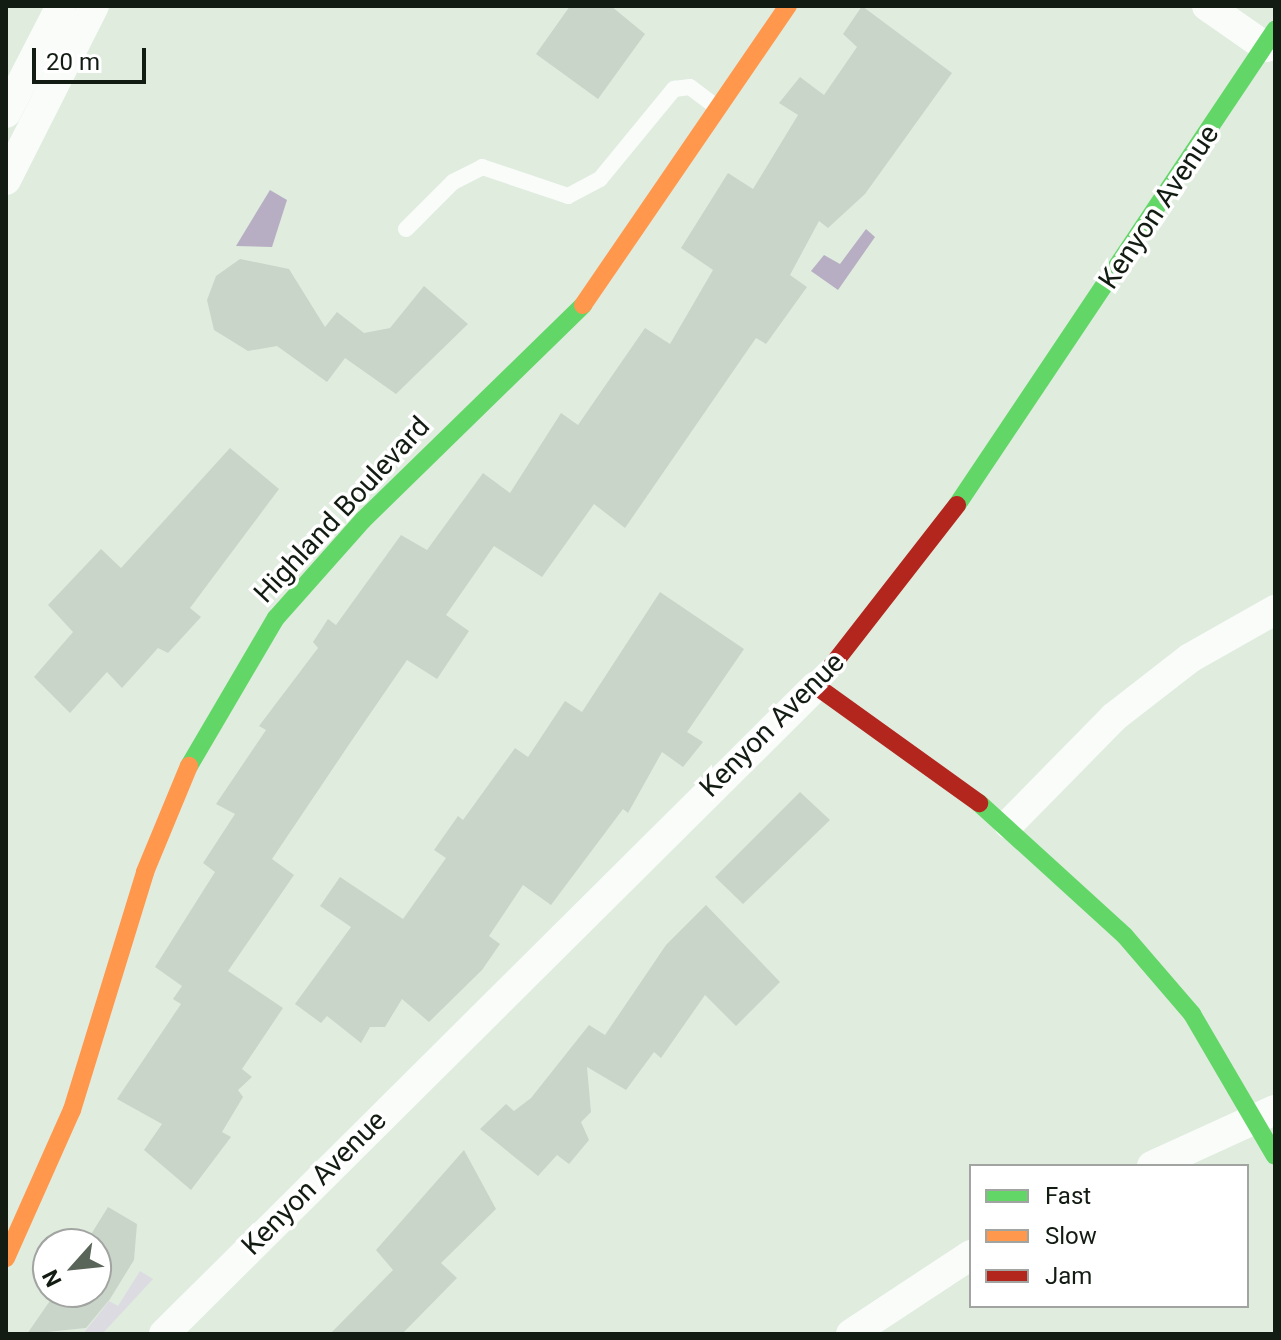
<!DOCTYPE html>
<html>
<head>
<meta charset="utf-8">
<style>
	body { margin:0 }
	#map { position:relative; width:1281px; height:1340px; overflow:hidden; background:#dfecde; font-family:Roboto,sans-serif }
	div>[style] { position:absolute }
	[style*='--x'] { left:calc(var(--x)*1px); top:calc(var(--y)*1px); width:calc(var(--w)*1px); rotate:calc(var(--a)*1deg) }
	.green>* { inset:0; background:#dcdbe2 }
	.water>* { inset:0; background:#b8aec3 }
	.building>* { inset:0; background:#cad5ca }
	.lane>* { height:16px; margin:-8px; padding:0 8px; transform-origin:8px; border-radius:8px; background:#fafcfa }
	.street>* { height:30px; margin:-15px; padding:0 15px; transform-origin:15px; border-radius:15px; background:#fafcfa }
	.fast>* { height:18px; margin:-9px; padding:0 9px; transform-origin:9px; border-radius:9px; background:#63d668 }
	.slow>* { height:18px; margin:-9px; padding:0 9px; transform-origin:9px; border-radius:9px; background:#ff974d }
	.jam>* { height:18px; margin:-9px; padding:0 9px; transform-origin:9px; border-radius:9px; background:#b3261e }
	span { translate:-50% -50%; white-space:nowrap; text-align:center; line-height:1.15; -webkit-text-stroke:7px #fff; paint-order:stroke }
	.street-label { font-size:28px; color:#131c13 }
	.frame { position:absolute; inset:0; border:8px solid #131c13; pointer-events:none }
	.legend { position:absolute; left:969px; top:1164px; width:280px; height:144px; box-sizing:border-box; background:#fff; border:2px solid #a1a4a1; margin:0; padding:10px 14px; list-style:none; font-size:24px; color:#131c13 }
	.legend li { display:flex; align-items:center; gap:16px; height:40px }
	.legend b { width:40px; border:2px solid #a1a4a1 }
	.north { position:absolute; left:32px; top:1228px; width:80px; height:80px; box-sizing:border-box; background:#fff; border:2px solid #a1a4a1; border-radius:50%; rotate:243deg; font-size:22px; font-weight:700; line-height:32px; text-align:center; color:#131c13 }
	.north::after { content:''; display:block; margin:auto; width:28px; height:36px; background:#5a655a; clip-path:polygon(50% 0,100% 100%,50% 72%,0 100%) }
	.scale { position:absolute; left:32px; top:48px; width:114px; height:36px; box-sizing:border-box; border:4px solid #131c13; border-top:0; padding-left:10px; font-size:24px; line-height:28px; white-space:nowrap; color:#131c13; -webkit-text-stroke:6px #fff; paint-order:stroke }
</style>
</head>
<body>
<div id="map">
	<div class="green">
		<i style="clip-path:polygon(140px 1271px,153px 1279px,102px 1334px,83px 1334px,109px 1301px,118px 1306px)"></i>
	</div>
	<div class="water">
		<i style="clip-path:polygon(270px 190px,287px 200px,272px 247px,236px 246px)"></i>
		<i style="clip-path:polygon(866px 229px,875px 237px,838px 290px,811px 271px,824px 255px,840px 264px)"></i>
	</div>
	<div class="building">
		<i style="clip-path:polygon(570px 6px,611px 6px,645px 34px,598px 99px,536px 54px)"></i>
		<i style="clip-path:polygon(862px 6px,952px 73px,865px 194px,828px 228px,819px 221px,790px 275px,807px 287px,766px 344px,756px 338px,625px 528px,594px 504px,542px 577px,494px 546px,446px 615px,469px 631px,437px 679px,407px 660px,350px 743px,272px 859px,294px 875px,228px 971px,283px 1008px,242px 1069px,252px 1077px,238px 1090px,243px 1097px,222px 1132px,231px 1137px,191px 1190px,144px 1150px,162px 1124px,117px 1099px,181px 1004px,173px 999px,182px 986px,155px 967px,215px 872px,203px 863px,235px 814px,216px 804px,266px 730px,259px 726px,318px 648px,313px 642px,328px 619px,336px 625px,401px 535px,427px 550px,483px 473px,510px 493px,561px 413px,578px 425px,645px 328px,670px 344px,713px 270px,681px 248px,728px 173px,753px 189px,798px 115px,779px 103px,800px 77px,824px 95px,857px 47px,843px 34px)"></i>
		<i style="clip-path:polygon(240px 259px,289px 269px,325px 327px,337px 312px,364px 333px,390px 328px,424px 286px,468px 324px,396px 394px,345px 358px,327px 382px,277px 346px,248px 351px,214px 330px,207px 300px,216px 276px)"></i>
		<i style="clip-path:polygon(230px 448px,279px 489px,190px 608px,201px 617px,168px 653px,158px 648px,122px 688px,107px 672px,70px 713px,34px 677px,73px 632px,48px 605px,101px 549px,121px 568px)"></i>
		<i style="clip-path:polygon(660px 592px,744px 649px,687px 732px,703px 742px,683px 767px,662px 752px,628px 813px,623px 809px,551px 905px,523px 885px,489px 936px,500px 944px,482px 970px,429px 1022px,402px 999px,385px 1027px,370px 1027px,361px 1043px,327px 1016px,321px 1023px,295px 1004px,351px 927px,320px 906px,340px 877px,403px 919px,446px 858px,434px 850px,458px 816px,463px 820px,515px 748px,528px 757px,565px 701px,582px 712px)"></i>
		<i style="clip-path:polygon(800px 792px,830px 820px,743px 904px,715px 877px)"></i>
		<i style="clip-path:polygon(706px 905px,780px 982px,736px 1026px,705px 995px,661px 1058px,654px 1052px,626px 1090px,587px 1067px,591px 1112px,581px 1122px,589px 1140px,569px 1164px,557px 1155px,538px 1176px,480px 1129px,506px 1104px,514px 1111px,531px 1098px,589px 1025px,605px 1035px,666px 945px)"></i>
		<i style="clip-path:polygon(464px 1150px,496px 1209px,441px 1263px,457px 1278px,402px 1334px,330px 1334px,393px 1270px,376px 1250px)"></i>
		<i style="clip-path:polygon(108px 1207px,137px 1224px,134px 1260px,110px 1299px,86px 1328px,27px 1334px,56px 1292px,96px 1292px,96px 1244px,85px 1244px)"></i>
	</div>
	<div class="lane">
		<i style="--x:406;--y:229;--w:66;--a:-45"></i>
		<i style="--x:453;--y:182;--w:33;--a:-27"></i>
		<i style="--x:482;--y:167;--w:91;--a:18.6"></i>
		<i style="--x:568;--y:196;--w:36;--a:-28"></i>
		<i style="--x:600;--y:179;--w:117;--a:-50.6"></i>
		<i style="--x:674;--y:89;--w:16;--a:-7"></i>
		<i style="--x:690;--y:87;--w:35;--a:37"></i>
	</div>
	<div class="street">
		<i style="--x:1207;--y:6;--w:72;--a:34.8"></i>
		<i style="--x:6;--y:113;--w:120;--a:-62.8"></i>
		<i style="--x:6;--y:180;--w:195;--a:-63.2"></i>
		<i style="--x:1009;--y:824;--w:150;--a:-45.5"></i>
		<i style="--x:1114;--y:717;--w:96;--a:-37.8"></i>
		<i style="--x:1190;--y:658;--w:98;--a:-29.5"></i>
		<i style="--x:1152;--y:1166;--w:135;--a:-24.5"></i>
		<i style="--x:164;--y:1334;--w:919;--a:-44.82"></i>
		<i style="--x:851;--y:1334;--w:144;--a:-33.4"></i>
	</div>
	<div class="fast">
		<i style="--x:957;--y:505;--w:572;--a:-56.2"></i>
		<i style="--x:189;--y:766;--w:172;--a:-59.6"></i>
		<i style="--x:276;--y:618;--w:131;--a:-48.4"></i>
		<i style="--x:363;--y:520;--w:308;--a:-44.3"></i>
		<i style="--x:979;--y:803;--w:197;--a:42.3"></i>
		<i style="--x:1125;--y:936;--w:103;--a:49.3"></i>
		<i style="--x:1192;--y:1014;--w:164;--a:59.7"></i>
	</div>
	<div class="slow">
		<i style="--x:583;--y:305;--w:363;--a:-55.6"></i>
		<i style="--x:6;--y:1258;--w:162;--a:-66"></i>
		<i style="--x:72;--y:1110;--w:249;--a:-72.9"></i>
		<i style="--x:145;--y:872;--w:115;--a:-67.5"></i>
	</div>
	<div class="jam">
		<i style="--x:957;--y:505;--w:229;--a:127.9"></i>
		<i style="--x:816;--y:686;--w:201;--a:35.7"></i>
	</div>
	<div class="street-label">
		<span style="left:1159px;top:207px;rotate:-56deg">Kenyon Avenue</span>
		<span style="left:342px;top:510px;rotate:-47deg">Highland Boulevard</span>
		<span style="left:772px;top:725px;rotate:-45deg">Kenyon Avenue</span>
		<span style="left:314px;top:1183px;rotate:-45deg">Kenyon Avenue</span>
	</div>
	<div class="frame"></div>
	<ul class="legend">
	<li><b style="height:10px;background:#63d668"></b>Fast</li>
	<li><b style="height:10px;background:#ff974d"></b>Slow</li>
	<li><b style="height:10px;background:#b3261e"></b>Jam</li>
	</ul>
	<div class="north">N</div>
	<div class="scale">20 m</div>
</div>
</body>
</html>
